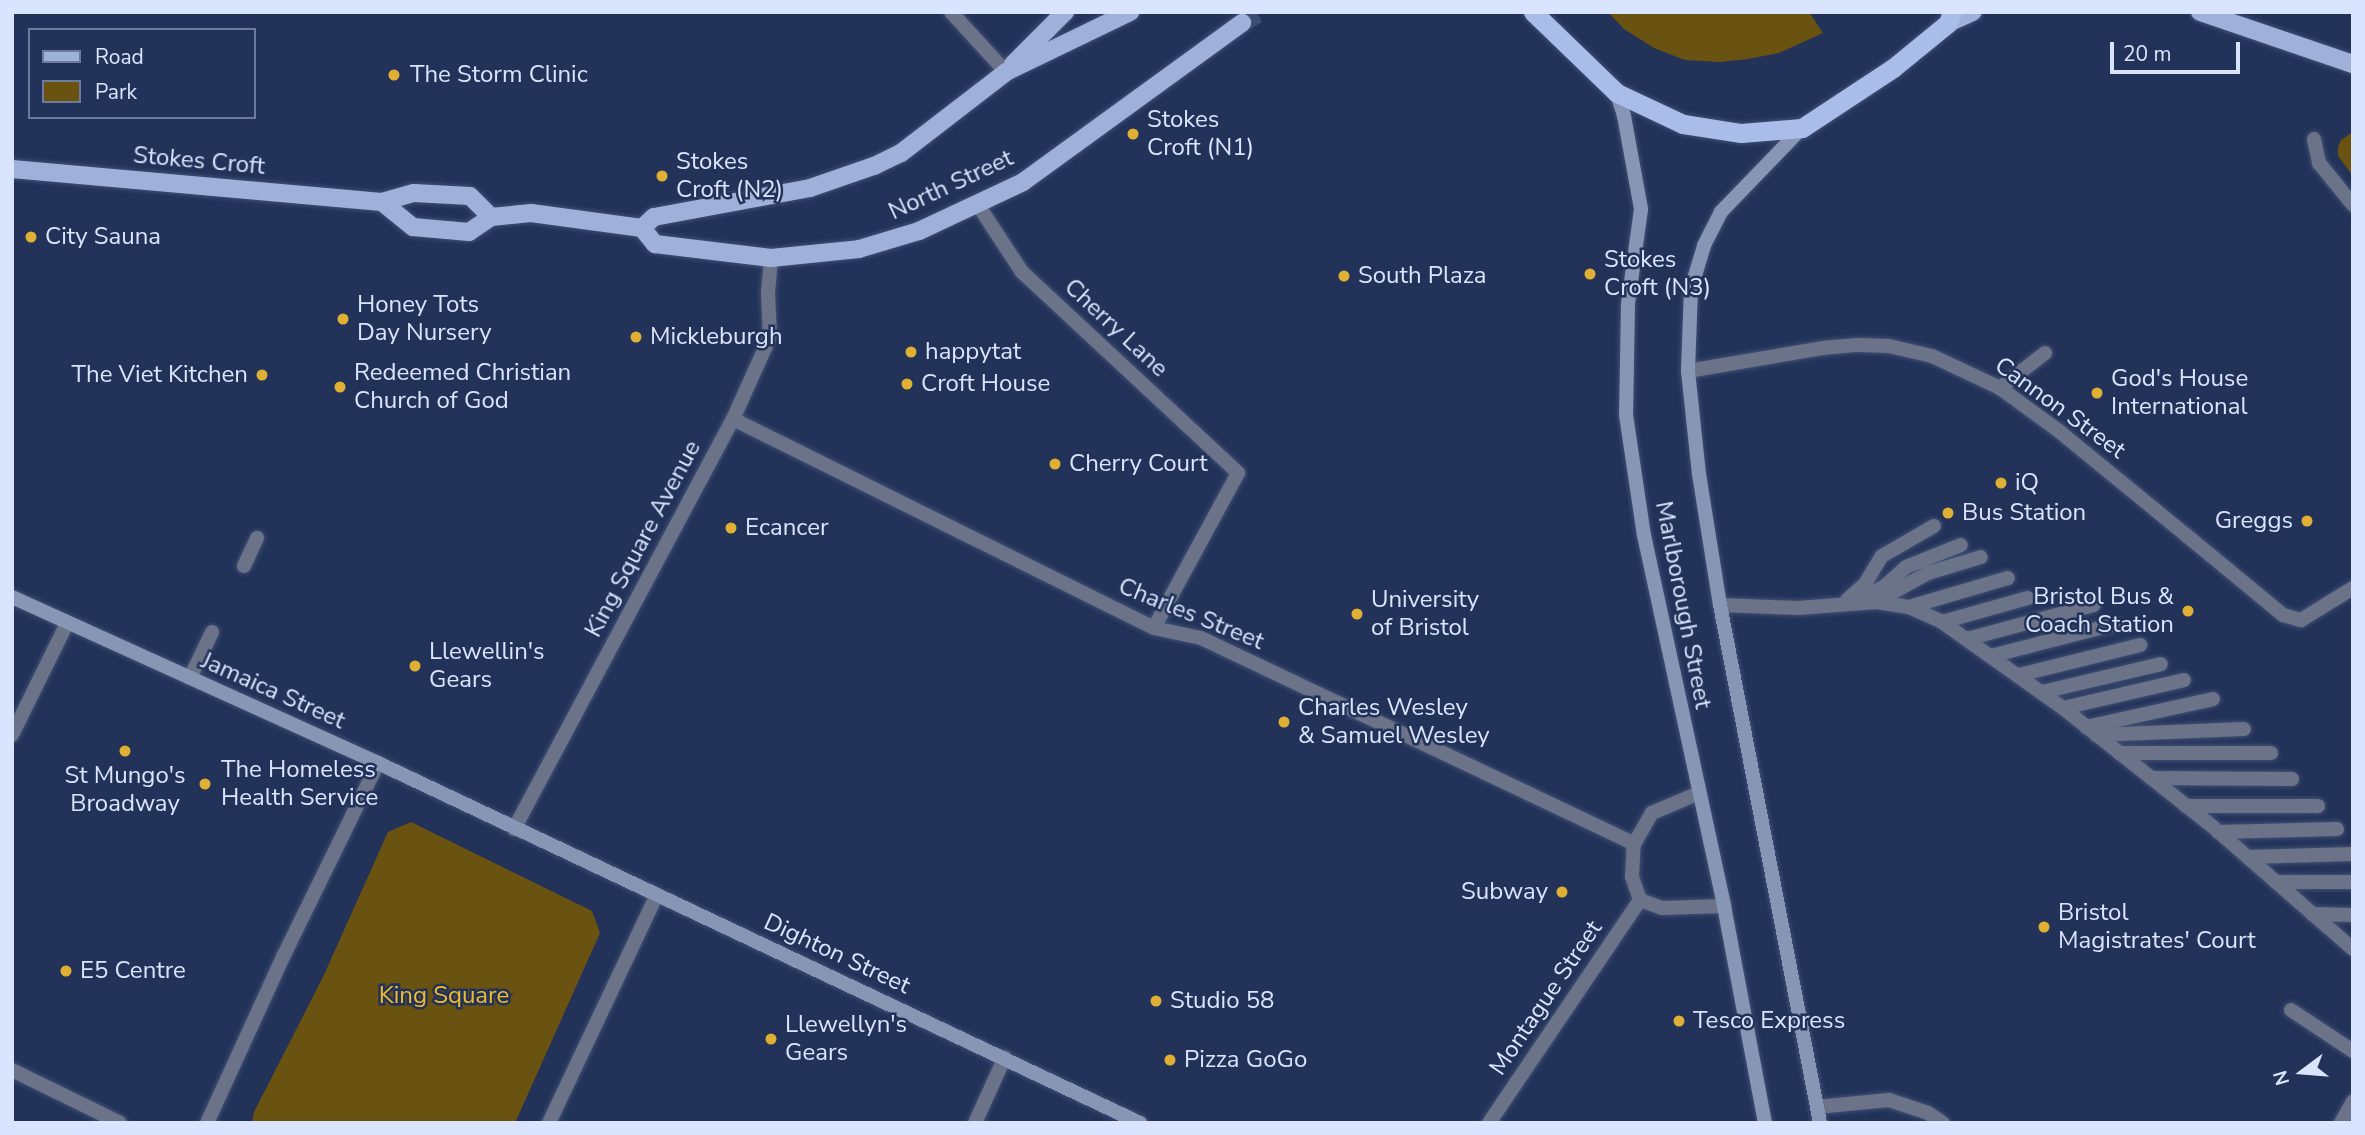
<!DOCTYPE html>
<html>
<head>
<meta charset="utf-8">
<style>
	body { margin:0 }
	#map { position:relative; width:2365px; height:1135px; overflow:hidden; background:#233259; font-family:"Nunito Sans",sans-serif }
	div>[style] { position:absolute }
	[style*='--x'] { left:calc(var(--x)*1px); top:calc(var(--y)*1px); width:calc(var(--w)*1px); rotate:calc(var(--a)*1deg) }
	.green>* { inset:0; background:#6a5211 }
	.primary-tunnel>* { height:18px; margin-top:-9px; transform-origin:0; background:repeating-linear-gradient(90deg,#3e4d72 0 18px,transparent 0 27px) }
	.roads { filter:drop-shadow(0 0 2px #404f73) drop-shadow(0 0 2px #404f73) }
	.service>* { height:14px; margin:-7px; padding:0 7px; transform-origin:7px; border-radius:7px; background:#6a7387 }
	.pedestrian>* { height:14px; margin:-7px; padding:0 7px; transform-origin:7px; border-radius:7px; background:#6a7387 }
	.minor>* { height:14px; margin:-7px; padding:0 7px; transform-origin:7px; border-radius:7px; background:#6a7387 }
	.secondary>* { height:14px; margin:-7px; padding:0 7px; transform-origin:7px; border-radius:7px; background:#8896b5 }
	.primary>* { height:18px; margin:-9px; padding:0 9px; transform-origin:9px; border-radius:9px; background:#9fb1d9 }
	.trunk>* { height:19px; margin:-9.5px; padding:0 9.5px; transform-origin:9.5px; border-radius:9.5px; background:#aabde9 }
	.dots>* { width:19px; height:19px; translate:-50% -50%; box-sizing:border-box; border:4px solid #233259; border-radius:50% }
	span { translate:-50% -50%; white-space:nowrap; text-align:center; line-height:1.15; -webkit-text-stroke:5px #233259; paint-order:stroke }
	.poi-label { font-size:24px; color:#d9e5fe }
	.left { translate:0 -50%; text-align:left }
	.right { translate:-100% -50%; text-align:right }
	.street-label { font-size:24px; color:#d9e5fe }
	.park-label { font-size:24px; color:#f0bb2d }
	.frame { position:absolute; inset:0; border:14px solid #d9e5fe; pointer-events:none }
	.legend { position:absolute; left:28px; top:28px; width:228px; height:91px; box-sizing:border-box; background:#233259; border:2px solid #6c7a9b; margin:0; padding:9px 12px; list-style:none; font-size:21px; color:#d9e5fe }
	.legend li { display:flex; align-items:center; gap:14px; height:35px }
	.legend b { width:35px; border:2px solid #6c7a9b }
	.north { position:absolute; left:2267px; top:1037px; width:70px; height:70px; -webkit-text-stroke:5px #233259; paint-order:stroke; rotate:254deg; font-size:19px; font-weight:700; line-height:28px; text-align:center; color:#d9e5fe }
	.north::after { content:''; display:block; margin:auto; width:24px; height:32px; background:#d9e5fe; clip-path:polygon(50% 0,100% 100%,50% 72%,0 100%) }
	.scale { position:absolute; left:2110px; top:42px; width:130px; height:32px; box-sizing:border-box; border:4px solid #d9e5fe; border-top:0; padding-left:9px; font-size:21px; line-height:24px; white-space:nowrap; color:#d9e5fe; -webkit-text-stroke:5px #233259; paint-order:stroke }
</style>
</head>
<body>
<div id="map">
	<div class="green">
		<i style="clip-path:polygon(1608px 12px,1809px 12px,1823px 33px,1779px 53px,1748px 59px,1720px 62px,1685px 60px,1654px 48px,1624px 29px)"></i>
		<i style="clip-path:polygon(2353px 132px,2353px 176px,2338px 156px,2338px 147px,2341px 140px)"></i>
		<i style="clip-path:polygon(411px 822px,592px 911px,600px 933px,515px 1123px,252px 1123px,254px 1112px,323px 977px,388px 832px)"></i>
	</div>
	<div class="primary-tunnel">
		<i style="--x:1242;--y:23;--w:23;--a:-29"></i>
	</div>
	<div class="roads">
		<div class="service">
			<i style="--x:2000;--y:388;--w:57;--a:-37.9"></i>
			<i style="--x:244;--y:566;--w:31;--a:-65"></i>
			<i style="--x:1847;--y:600;--w:24;--a:-42"></i>
			<i style="--x:1865;--y:584;--w:33;--a:-59"></i>
			<i style="--x:1882;--y:556;--w:60;--a:-30"></i>
			<i style="--x:1859;--y:600;--w:30;--a:-28"></i>
			<i style="--x:1885;--y:586;--w:28;--a:-42"></i>
			<i style="--x:1906;--y:567;--w:59;--a:-21.8"></i>
			<i style="--x:1877;--y:601;--w:58;--a:-28.8"></i>
			<i style="--x:1928;--y:573;--w:55;--a:-16.8"></i>
			<i style="--x:1720;--y:605;--w:78;--a:2.2"></i>
			<i style="--x:1798;--y:608;--w:79;--a:-4.3"></i>
			<i style="--x:1877;--y:602;--w:32;--a:9"></i>
			<i style="--x:1909;--y:607;--w:36;--a:24"></i>
			<i style="--x:1942;--y:622;--w:148;--a:35.4"></i>
			<i style="--x:2063;--y:708;--w:190;--a:38.4"></i>
			<i style="--x:2212;--y:826;--w:187;--a:41.1"></i>
			<i style="--x:1909;--y:607;--w:103;--a:-16.3"></i>
			<i style="--x:1942;--y:622;--w:89;--a:-15.6"></i>
			<i style="--x:1967;--y:639;--w:131;--a:-15"></i>
			<i style="--x:1991;--y:656;--w:128;--a:-14.5"></i>
			<i style="--x:2019;--y:675;--w:125;--a:-13.9"></i>
			<i style="--x:190;--y:678;--w:51;--a:-64.4"></i>
			<i style="--x:2042;--y:692;--w:122;--a:-13.2"></i>
			<i style="--x:2063;--y:708;--w:124;--a:-13"></i>
			<i style="--x:2086;--y:727;--w:130;--a:-12.4"></i>
			<i style="--x:2096;--y:735;--w:148;--a:-2.3"></i>
			<i style="--x:2119;--y:753;--w:152;--a:0"></i>
			<i style="--x:2151;--y:778;--w:141;--a:0.4"></i>
			<i style="--x:2186;--y:806;--w:132;--a:0"></i>
			<i style="--x:2218;--y:832;--w:119;--a:-1.4"></i>
			<i style="--x:2248;--y:857;--w:105;--a:-1.6"></i>
			<i style="--x:2276;--y:882;--w:77;--a:0"></i>
			<i style="--x:2312;--y:914;--w:41;--a:1.4"></i>
			<i style="--x:2291;--y:1010;--w:74;--a:33.5"></i>
		</div>
		<div class="pedestrian">
			<i style="--x:2314;--y:139;--w:25;--a:78"></i>
			<i style="--x:2319;--y:163;--w:54;--a:51"></i>
			<i style="--x:2186;--y:535;--w:126;--a:39.5"></i>
			<i style="--x:2283;--y:615;--w:19;--a:16"></i>
			<i style="--x:2301;--y:620;--w:61;--a:-31.6"></i>
		</div>
		<div class="minor">
			<i style="--x:951;--y:12;--w:81;--a:47.5"></i>
			<i style="--x:978;--y:205;--w:80;--a:56.7"></i>
			<i style="--x:1022;--y:272;--w:295;--a:42.9"></i>
			<i style="--x:1238;--y:473;--w:176;--a:118.5"></i>
			<i style="--x:1688;--y:371;--w:136;--a:-9.7"></i>
			<i style="--x:1822;--y:348;--w:36;--a:-5"></i>
			<i style="--x:1858;--y:345;--w:31;--a:2"></i>
			<i style="--x:1889;--y:346;--w:44;--a:13.1"></i>
			<i style="--x:1932;--y:356;--w:75;--a:25.2"></i>
			<i style="--x:2000;--y:388;--w:73;--a:36.1"></i>
			<i style="--x:2059;--y:431;--w:164;--a:39.3"></i>
			<i style="--x:733;--y:419;--w:470;--a:26.4"></i>
			<i style="--x:1154;--y:628;--w:48;--a:12"></i>
			<i style="--x:1201;--y:638;--w:480;--a:25.4"></i>
			<i style="--x:12;--y:735;--w:125;--a:-63.8"></i>
			<i style="--x:514;--y:829;--w:465;--a:-61.9"></i>
			<i style="--x:733;--y:419;--w:90;--a:-65.7"></i>
			<i style="--x:770;--y:337;--w:44;--a:-92.6"></i>
			<i style="--x:768;--y:293;--w:35;--a:-85"></i>
			<i style="--x:1640;--y:900;--w:24;--a:-109"></i>
			<i style="--x:1632;--y:877;--w:33;--a:-87"></i>
			<i style="--x:1634;--y:844;--w:36;--a:-60"></i>
			<i style="--x:1652;--y:813;--w:51;--a:-23.1"></i>
			<i style="--x:1640;--y:900;--w:23;--a:20"></i>
			<i style="--x:1662;--y:908;--w:62;--a:-1.8"></i>
			<i style="--x:12;--y:1070;--w:120;--a:26.1"></i>
			<i style="--x:1817;--y:1107;--w:72;--a:-5.6"></i>
			<i style="--x:1889;--y:1100;--w:41;--a:18.4"></i>
			<i style="--x:1928;--y:1113;--w:18;--a:34"></i>
			<i style="--x:207;--y:1123;--w:183;--a:-65.4"></i>
			<i style="--x:283;--y:957;--w:216;--a:-63.9"></i>
			<i style="--x:549;--y:1123;--w:252;--a:-64.7"></i>
			<i style="--x:975;--y:1123;--w:72;--a:-65.6"></i>
			<i style="--x:1489;--y:1123;--w:269;--a:-55.9"></i>
			<i style="--x:2341;--y:1123;--w:25;--a:-61"></i>
		</div>
		<div class="secondary">
			<i style="--x:1617;--y:93;--w:24;--a:73"></i>
			<i style="--x:1624;--y:116;--w:95;--a:79.6"></i>
			<i style="--x:1641;--y:209;--w:96;--a:97.8"></i>
			<i style="--x:1628;--y:304;--w:111;--a:91"></i>
			<i style="--x:1626;--y:415;--w:121;--a:81.5"></i>
			<i style="--x:1644;--y:535;--w:380;--a:77.8"></i>
			<i style="--x:1724;--y:906;--w:221;--a:79.3"></i>
			<i style="--x:1802;--y:128;--w:117;--a:134"></i>
			<i style="--x:1721;--y:212;--w:38;--a:117"></i>
			<i style="--x:1704;--y:246;--w:45;--a:106.8"></i>
			<i style="--x:1691;--y:289;--w:82;--a:92.1"></i>
			<i style="--x:1688;--y:371;--w:104;--a:83.9"></i>
			<i style="--x:1699;--y:474;--w:133;--a:80.9"></i>
			<i style="--x:1720;--y:605;--w:528;--a:79.07"></i>
			<i style="--x:12;--y:597;--w:402;--a:24.4"></i>
			<i style="--x:378;--y:763;--w:843;--a:25.29"></i>
		</div>
		<div class="primary">
			<i style="--x:2200;--y:12;--w:162;--a:18.8"></i>
			<i style="--x:1948;--y:23;--w:27;--a:-24"></i>
			<i style="--x:1013;--y:64;--w:74;--a:-45"></i>
			<i style="--x:12;--y:169;--w:371;--a:5.1"></i>
			<i style="--x:382;--y:202;--w:33;--a:-16"></i>
			<i style="--x:414;--y:193;--w:56;--a:3.1"></i>
			<i style="--x:470;--y:196;--w:30;--a:45"></i>
			<i style="--x:382;--y:202;--w:40;--a:39"></i>
			<i style="--x:413;--y:227;--w:56;--a:5.1"></i>
			<i style="--x:469;--y:232;--w:27;--a:-34"></i>
			<i style="--x:491;--y:217;--w:40;--a:-5.7"></i>
			<i style="--x:531;--y:213;--w:112;--a:7.7"></i>
			<i style="--x:642;--y:228;--w:21;--a:51"></i>
			<i style="--x:655;--y:244;--w:117;--a:6.9"></i>
			<i style="--x:771;--y:258;--w:88;--a:-5.8"></i>
			<i style="--x:859;--y:249;--w:63;--a:-16.7"></i>
			<i style="--x:919;--y:231;--w:115;--a:-25.2"></i>
			<i style="--x:1023;--y:182;--w:271;--a:-36"></i>
			<i style="--x:642;--y:228;--w:16;--a:-43"></i>
			<i style="--x:654;--y:217;--w:159;--a:-10.5"></i>
			<i style="--x:810;--y:188;--w:68;--a:-19"></i>
			<i style="--x:874;--y:166;--w:30;--a:-26"></i>
			<i style="--x:901;--y:153;--w:133;--a:-37.6"></i>
			<i style="--x:1006;--y:72;--w:138;--a:-25.8"></i>
		</div>
		<div class="trunk">
			<i style="--x:1533;--y:12;--w:117;--a:44"></i>
			<i style="--x:1617;--y:93;--w:73;--a:25.2"></i>
			<i style="--x:1683;--y:124;--w:59;--a:8.8"></i>
			<i style="--x:1741;--y:133;--w:61;--a:-4.7"></i>
			<i style="--x:1802;--y:128;--w:109;--a:-33.4"></i>
			<i style="--x:1893;--y:68;--w:71;--a:-39.3"></i>
			<i style="--x:1948;--y:23;--w:12;--a:-70"></i>
		</div>
	</div>
	<div class="dots">
		<i style="left:394px;top:75px;background:#e0b034"></i>
		<i style="left:1133px;top:134px;background:#e0b034"></i>
		<i style="left:662px;top:176px;background:#e0b034"></i>
		<i style="left:31px;top:237px;background:#e0b034"></i>
		<i style="left:1590px;top:274px;background:#e0b034"></i>
		<i style="left:1344px;top:276px;background:#e0b034"></i>
		<i style="left:343px;top:319px;background:#e0b034"></i>
		<i style="left:636px;top:337px;background:#e0b034"></i>
		<i style="left:911px;top:352px;background:#e0b034"></i>
		<i style="left:262px;top:375px;background:#e0b034"></i>
		<i style="left:907px;top:384px;background:#e0b034"></i>
		<i style="left:340px;top:387px;background:#e0b034"></i>
		<i style="left:2097px;top:393px;background:#e0b034"></i>
		<i style="left:1055px;top:464px;background:#e0b034"></i>
		<i style="left:2001px;top:483px;background:#e0b034"></i>
		<i style="left:1948px;top:513px;background:#e0b034"></i>
		<i style="left:2307px;top:521px;background:#e0b034"></i>
		<i style="left:731px;top:528px;background:#e0b034"></i>
		<i style="left:2188px;top:611px;background:#e0b034"></i>
		<i style="left:1357px;top:614px;background:#e0b034"></i>
		<i style="left:415px;top:666px;background:#e0b034"></i>
		<i style="left:1284px;top:722px;background:#e0b034"></i>
		<i style="left:125px;top:751px;background:#e0b034"></i>
		<i style="left:205px;top:784px;background:#e0b034"></i>
		<i style="left:1562px;top:892px;background:#e0b034"></i>
		<i style="left:2044px;top:927px;background:#e0b034"></i>
		<i style="left:66px;top:971px;background:#e0b034"></i>
		<i style="left:1156px;top:1001px;background:#e0b034"></i>
		<i style="left:1679px;top:1021px;background:#e0b034"></i>
		<i style="left:771px;top:1039px;background:#e0b034"></i>
		<i style="left:1170px;top:1060px;background:#e0b034"></i>
	</div>
	<div class="poi-label">
		<span class="left" style="left:410px;top:75px">The Storm Clinic</span>
		<span class="left" style="left:1147px;top:134px">Stokes<br>Croft (N1)</span>
		<span class="left" style="left:676px;top:176px">Stokes<br>Croft (N2)</span>
		<span class="left" style="left:45px;top:237px">City Sauna</span>
		<span class="left" style="left:1604px;top:274px">Stokes<br>Croft (N3)</span>
		<span class="left" style="left:1358px;top:276px">South Plaza</span>
		<span class="left" style="left:357px;top:319px">Honey Tots<br>Day Nursery</span>
		<span class="left" style="left:650px;top:337px">Mickleburgh</span>
		<span class="left" style="left:925px;top:352px">happytat</span>
		<span class="left" style="left:354px;top:387px">Redeemed Christian<br>Church of God</span>
		<span class="right" style="left:248px;top:375px">The Viet Kitchen</span>
		<span class="left" style="left:2111px;top:393px">God's House<br>International</span>
		<span class="left" style="left:921px;top:384px">Croft House</span>
		<span class="left" style="left:1069px;top:464px">Cherry Court</span>
		<span class="left" style="left:2015px;top:483px">iQ</span>
		<span class="left" style="left:1962px;top:513px">Bus Station</span>
		<span class="right" style="left:2293px;top:521px">Greggs</span>
		<span class="left" style="left:745px;top:528px">Ecancer</span>
		<span class="right" style="left:2174px;top:611px">Bristol Bus &amp;<br>Coach Station</span>
		<span class="left" style="left:1371px;top:614px">University<br>of Bristol</span>
		<span class="left" style="left:429px;top:666px">Llewellin's<br>Gears</span>
		<span class="left" style="left:1298px;top:722px">Charles Wesley<br>&amp; Samuel Wesley</span>
		<span class="left" style="left:221px;top:784px">The Homeless<br>Health Service</span>
		<span style="left:125px;top:790px">St Mungo's<br>Broadway</span>
		<span class="right" style="left:1548px;top:892px">Subway</span>
		<span class="left" style="left:2058px;top:927px">Bristol<br>Magistrates' Court</span>
		<span class="left" style="left:80px;top:971px">E5 Centre</span>
		<span class="left" style="left:1170px;top:1001px">Studio 58</span>
		<span class="left" style="left:1693px;top:1021px">Tesco Express</span>
		<span class="left" style="left:785px;top:1039px">Llewellyn's<br>Gears</span>
		<span class="left" style="left:1184px;top:1060px">Pizza GoGo</span>
	</div>
	<div class="street-label">
		<span style="left:199px;top:161px;rotate:5deg">Stokes Croft</span>
		<span style="left:951px;top:185px;rotate:-25deg">North Street</span>
		<span style="left:1116px;top:328px;rotate:43deg">Cherry Lane</span>
		<span style="left:2060px;top:408px;rotate:36deg">Cannon Street</span>
		<span style="left:643px;top:539px;rotate:-62deg">King Square Avenue</span>
		<span style="left:1683px;top:605px;rotate:79deg">Marlborough Street</span>
		<span style="left:1191px;top:614px;rotate:22deg">Charles Street</span>
		<span style="left:273px;top:691px;rotate:24deg">Jamaica Street</span>
		<span style="left:837px;top:954px;rotate:25deg">Dighton Street</span>
		<span style="left:1546px;top:998px;rotate:-56deg">Montague Street</span>
	</div>
	<div class="park-label">
		<span style="left:444px;top:996px">King Square</span>
	</div>
	<div class="frame"></div>
	<ul class="legend">
	<li><b style="height:9px;background:#9fb1d9"></b>Road</li>
	<li><b style="height:19px;background:#6a5211"></b>Park</li>
	</ul>
	<div class="north">N</div>
	<div class="scale">20 m</div>
</div>
</body>
</html>
